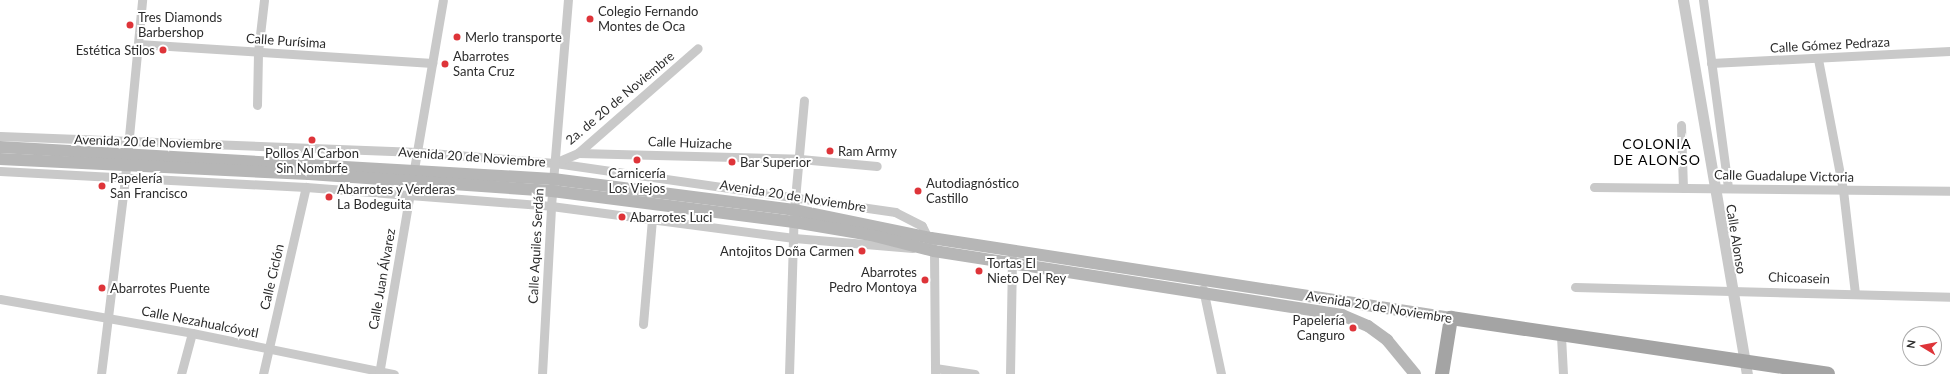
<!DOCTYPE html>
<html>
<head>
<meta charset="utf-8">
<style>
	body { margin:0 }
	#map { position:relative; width:1950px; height:374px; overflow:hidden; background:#fff; font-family:Lato,sans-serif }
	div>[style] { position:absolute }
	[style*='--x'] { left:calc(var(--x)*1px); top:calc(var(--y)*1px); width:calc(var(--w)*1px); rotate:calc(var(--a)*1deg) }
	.minor>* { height:9px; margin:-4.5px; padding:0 4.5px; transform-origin:4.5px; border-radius:4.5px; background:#c9c9c9 }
	.tertiary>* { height:11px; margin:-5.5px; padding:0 5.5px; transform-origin:5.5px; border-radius:5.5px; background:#c9c9c9 }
	.secondary>* { height:12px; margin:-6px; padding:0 6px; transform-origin:6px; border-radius:6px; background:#b6b6b6 }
	.primary>* { height:14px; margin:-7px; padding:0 7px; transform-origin:7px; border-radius:7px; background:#a4a4a4 }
	.dots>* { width:11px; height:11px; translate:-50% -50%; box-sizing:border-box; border:2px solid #fff; border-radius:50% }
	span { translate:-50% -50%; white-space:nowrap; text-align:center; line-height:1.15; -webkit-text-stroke:4px #fff; paint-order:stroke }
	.poi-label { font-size:13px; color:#2c2c2c }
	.left { translate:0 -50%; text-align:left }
	.right { translate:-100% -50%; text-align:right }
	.street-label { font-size:13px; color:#2c2c2c }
	.neighbourhood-label { font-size:14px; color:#000; letter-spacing:1px }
	.north { position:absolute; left:1902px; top:326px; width:40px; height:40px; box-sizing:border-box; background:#fff; border:1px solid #ababab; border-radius:50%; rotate:280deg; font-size:11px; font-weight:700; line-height:16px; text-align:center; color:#2c2c2c }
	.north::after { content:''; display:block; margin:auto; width:14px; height:18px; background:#de3439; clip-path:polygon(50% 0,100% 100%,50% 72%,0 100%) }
</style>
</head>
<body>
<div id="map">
	<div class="minor">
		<i style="--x:1703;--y:0;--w:189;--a:82.4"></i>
		<i style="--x:138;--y:44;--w:295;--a:3.7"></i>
		<i style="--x:1818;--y:59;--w:133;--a:79.2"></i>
		<i style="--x:1843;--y:190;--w:104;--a:83.4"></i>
		<i style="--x:1711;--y:63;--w:239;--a:-2.9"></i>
		<i style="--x:257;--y:105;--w:53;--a:-88.9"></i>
		<i style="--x:258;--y:52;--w:52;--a:-83.4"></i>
		<i style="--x:1681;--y:125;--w:63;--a:88.2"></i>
		<i style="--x:0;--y:136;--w:418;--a:2.2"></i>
		<i style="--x:418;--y:152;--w:137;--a:4.6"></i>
		<i style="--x:555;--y:163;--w:344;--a:8.2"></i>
		<i style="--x:895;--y:212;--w:30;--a:27"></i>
		<i style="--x:922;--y:226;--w:28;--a:64"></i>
		<i style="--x:934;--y:251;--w:123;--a:89.5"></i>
		<i style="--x:578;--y:153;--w:222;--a:1.5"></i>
		<i style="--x:800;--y:159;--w:77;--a:5.2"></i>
		<i style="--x:557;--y:162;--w:23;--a:-23"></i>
		<i style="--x:578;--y:153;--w:159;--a:-41.2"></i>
		<i style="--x:0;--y:171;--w:306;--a:3"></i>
		<i style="--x:306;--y:187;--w:246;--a:4.4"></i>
		<i style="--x:551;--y:206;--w:245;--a:7.5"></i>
		<i style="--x:794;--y:238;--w:119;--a:4.8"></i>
		<i style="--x:1594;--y:187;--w:356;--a:0.6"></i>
		<i style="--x:1575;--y:287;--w:375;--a:1.5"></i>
		<i style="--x:1203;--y:289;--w:87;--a:78"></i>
		<i style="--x:0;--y:299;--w:195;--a:10"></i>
		<i style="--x:192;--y:333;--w:206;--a:11.5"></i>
		<i style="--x:643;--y:324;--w:105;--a:-85.1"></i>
		<i style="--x:1561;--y:336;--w:38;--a:87"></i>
		<i style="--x:935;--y:368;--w:40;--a:8.5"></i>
		<i style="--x:101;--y:374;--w:197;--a:-83"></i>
		<i style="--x:125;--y:178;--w:179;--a:-84.5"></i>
		<i style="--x:181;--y:374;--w:42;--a:-75"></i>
		<i style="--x:263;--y:374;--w:192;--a:-77.1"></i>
		<i style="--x:379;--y:374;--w:379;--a:-80.3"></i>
		<i style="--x:542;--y:374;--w:168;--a:-86.9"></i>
		<i style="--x:551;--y:206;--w:207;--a:-85.3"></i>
		<i style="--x:789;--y:374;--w:164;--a:-88.3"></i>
		<i style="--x:794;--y:210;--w:110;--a:-84.8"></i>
		<i style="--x:1010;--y:374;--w:116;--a:-89"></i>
	</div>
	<div class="tertiary">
		<i style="--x:1683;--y:0;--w:379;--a:80.3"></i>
	</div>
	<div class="secondary">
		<i style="--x:0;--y:147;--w:554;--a:3.31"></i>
		<i style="--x:553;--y:179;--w:243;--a:7.3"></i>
		<i style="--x:794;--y:210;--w:140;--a:11.6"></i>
		<i style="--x:931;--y:238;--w:526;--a:8.75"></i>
		<i style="--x:0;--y:159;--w:309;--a:2.8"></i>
		<i style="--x:309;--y:174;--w:244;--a:4"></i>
		<i style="--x:552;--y:191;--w:244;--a:7.3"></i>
		<i style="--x:794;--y:222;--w:78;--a:9.6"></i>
		<i style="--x:871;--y:235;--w:65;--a:14.3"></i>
		<i style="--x:934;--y:251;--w:413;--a:8.9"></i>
		<i style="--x:1342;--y:315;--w:28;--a:23"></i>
		<i style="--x:1368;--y:326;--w:24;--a:36"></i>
		<i style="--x:1387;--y:340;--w:44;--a:50.5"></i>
	</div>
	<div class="primary">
		<i style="--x:1442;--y:374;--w:57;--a:-80.9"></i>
		<i style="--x:1451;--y:318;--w:381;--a:8.4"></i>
	</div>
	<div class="dots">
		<i style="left:590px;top:19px;background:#de3439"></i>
		<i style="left:130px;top:25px;background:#de3439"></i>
		<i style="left:457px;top:37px;background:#de3439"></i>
		<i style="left:163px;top:50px;background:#de3439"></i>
		<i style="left:445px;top:64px;background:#de3439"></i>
		<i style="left:312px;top:140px;background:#de3439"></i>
		<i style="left:830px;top:151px;background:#de3439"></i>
		<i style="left:637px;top:160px;background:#de3439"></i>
		<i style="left:732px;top:162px;background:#de3439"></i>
		<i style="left:102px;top:186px;background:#de3439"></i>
		<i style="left:918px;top:191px;background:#de3439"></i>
		<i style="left:329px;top:197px;background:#de3439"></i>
		<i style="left:622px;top:217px;background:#de3439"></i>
		<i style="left:862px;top:251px;background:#de3439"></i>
		<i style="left:979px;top:271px;background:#de3439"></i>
		<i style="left:925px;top:280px;background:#de3439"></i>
		<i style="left:102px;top:288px;background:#de3439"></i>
		<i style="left:1353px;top:328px;background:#de3439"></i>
	</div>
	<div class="poi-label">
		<span class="left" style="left:598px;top:19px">Colegio Fernando<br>Montes de Oca</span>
		<span class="left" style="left:138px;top:25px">Tres Diamonds<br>Barbershop</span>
		<span class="left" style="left:465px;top:37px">Merlo transporte</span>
		<span class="right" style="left:155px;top:50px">Estética Stilos</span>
		<span class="left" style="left:453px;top:64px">Abarrotes<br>Santa Cruz</span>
		<span class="left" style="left:838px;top:151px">Ram Army</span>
		<span style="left:312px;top:161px">Pollos Al Carbon<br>Sin Nombrfe</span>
		<span class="left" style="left:740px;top:162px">Bar Superior</span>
		<span style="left:637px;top:181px">Carnicería<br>Los Viejos</span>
		<span class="left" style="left:110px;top:186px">Papelería<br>San Francisco</span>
		<span class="left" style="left:926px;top:191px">Autodiagnóstico<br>Castillo</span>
		<span class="left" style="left:337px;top:197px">Abarrotes y Verderas<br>La Bodeguita</span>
		<span class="left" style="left:630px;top:217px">Abarrotes Luci</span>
		<span class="right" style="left:854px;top:251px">Antojitos Doña Carmen</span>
		<span class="left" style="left:987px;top:271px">Tortas El<br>Nieto Del Rey</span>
		<span class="right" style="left:917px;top:280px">Abarrotes<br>Pedro Montoya</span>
		<span class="left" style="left:110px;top:288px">Abarrotes Puente</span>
		<span class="right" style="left:1345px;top:328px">Papelería<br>Canguro</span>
	</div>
	<div class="street-label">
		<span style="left:286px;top:41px;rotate:4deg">Calle Purísima</span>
		<span style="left:1830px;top:45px;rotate:-3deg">Calle Gómez Pedraza</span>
		<span style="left:620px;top:98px;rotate:-40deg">2a. de 20 de Noviembre</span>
		<span style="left:148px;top:142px;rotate:2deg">Avenida 20 de Noviembre</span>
		<span style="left:690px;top:143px;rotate:2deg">Calle Huizache</span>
		<span style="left:472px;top:157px;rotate:4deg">Avenida 20 de Noviembre</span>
		<span style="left:1784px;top:176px;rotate:1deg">Calle Guadalupe Victoria</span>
		<span style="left:793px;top:196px;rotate:9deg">Avenida 20 de Noviembre</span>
		<span style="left:1736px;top:239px;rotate:81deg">Calle Alonso</span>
		<span style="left:536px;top:246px;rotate:-87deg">Calle Aquiles Serdán</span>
		<span style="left:272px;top:277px;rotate:-77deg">Calle Ciclón</span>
		<span style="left:1799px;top:278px;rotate:2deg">Chicoasein</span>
		<span style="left:382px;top:279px;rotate:-80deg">Calle Juan Álvarez</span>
		<span style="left:1379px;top:307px;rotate:9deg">Avenida 20 de Noviembre</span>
		<span style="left:200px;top:322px;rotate:11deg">Calle Nezahualcóyotl</span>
	</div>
	<div class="neighbourhood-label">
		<span style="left:1657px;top:152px">COLONIA<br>DE ALONSO</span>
	</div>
	<div class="north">N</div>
</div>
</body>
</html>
